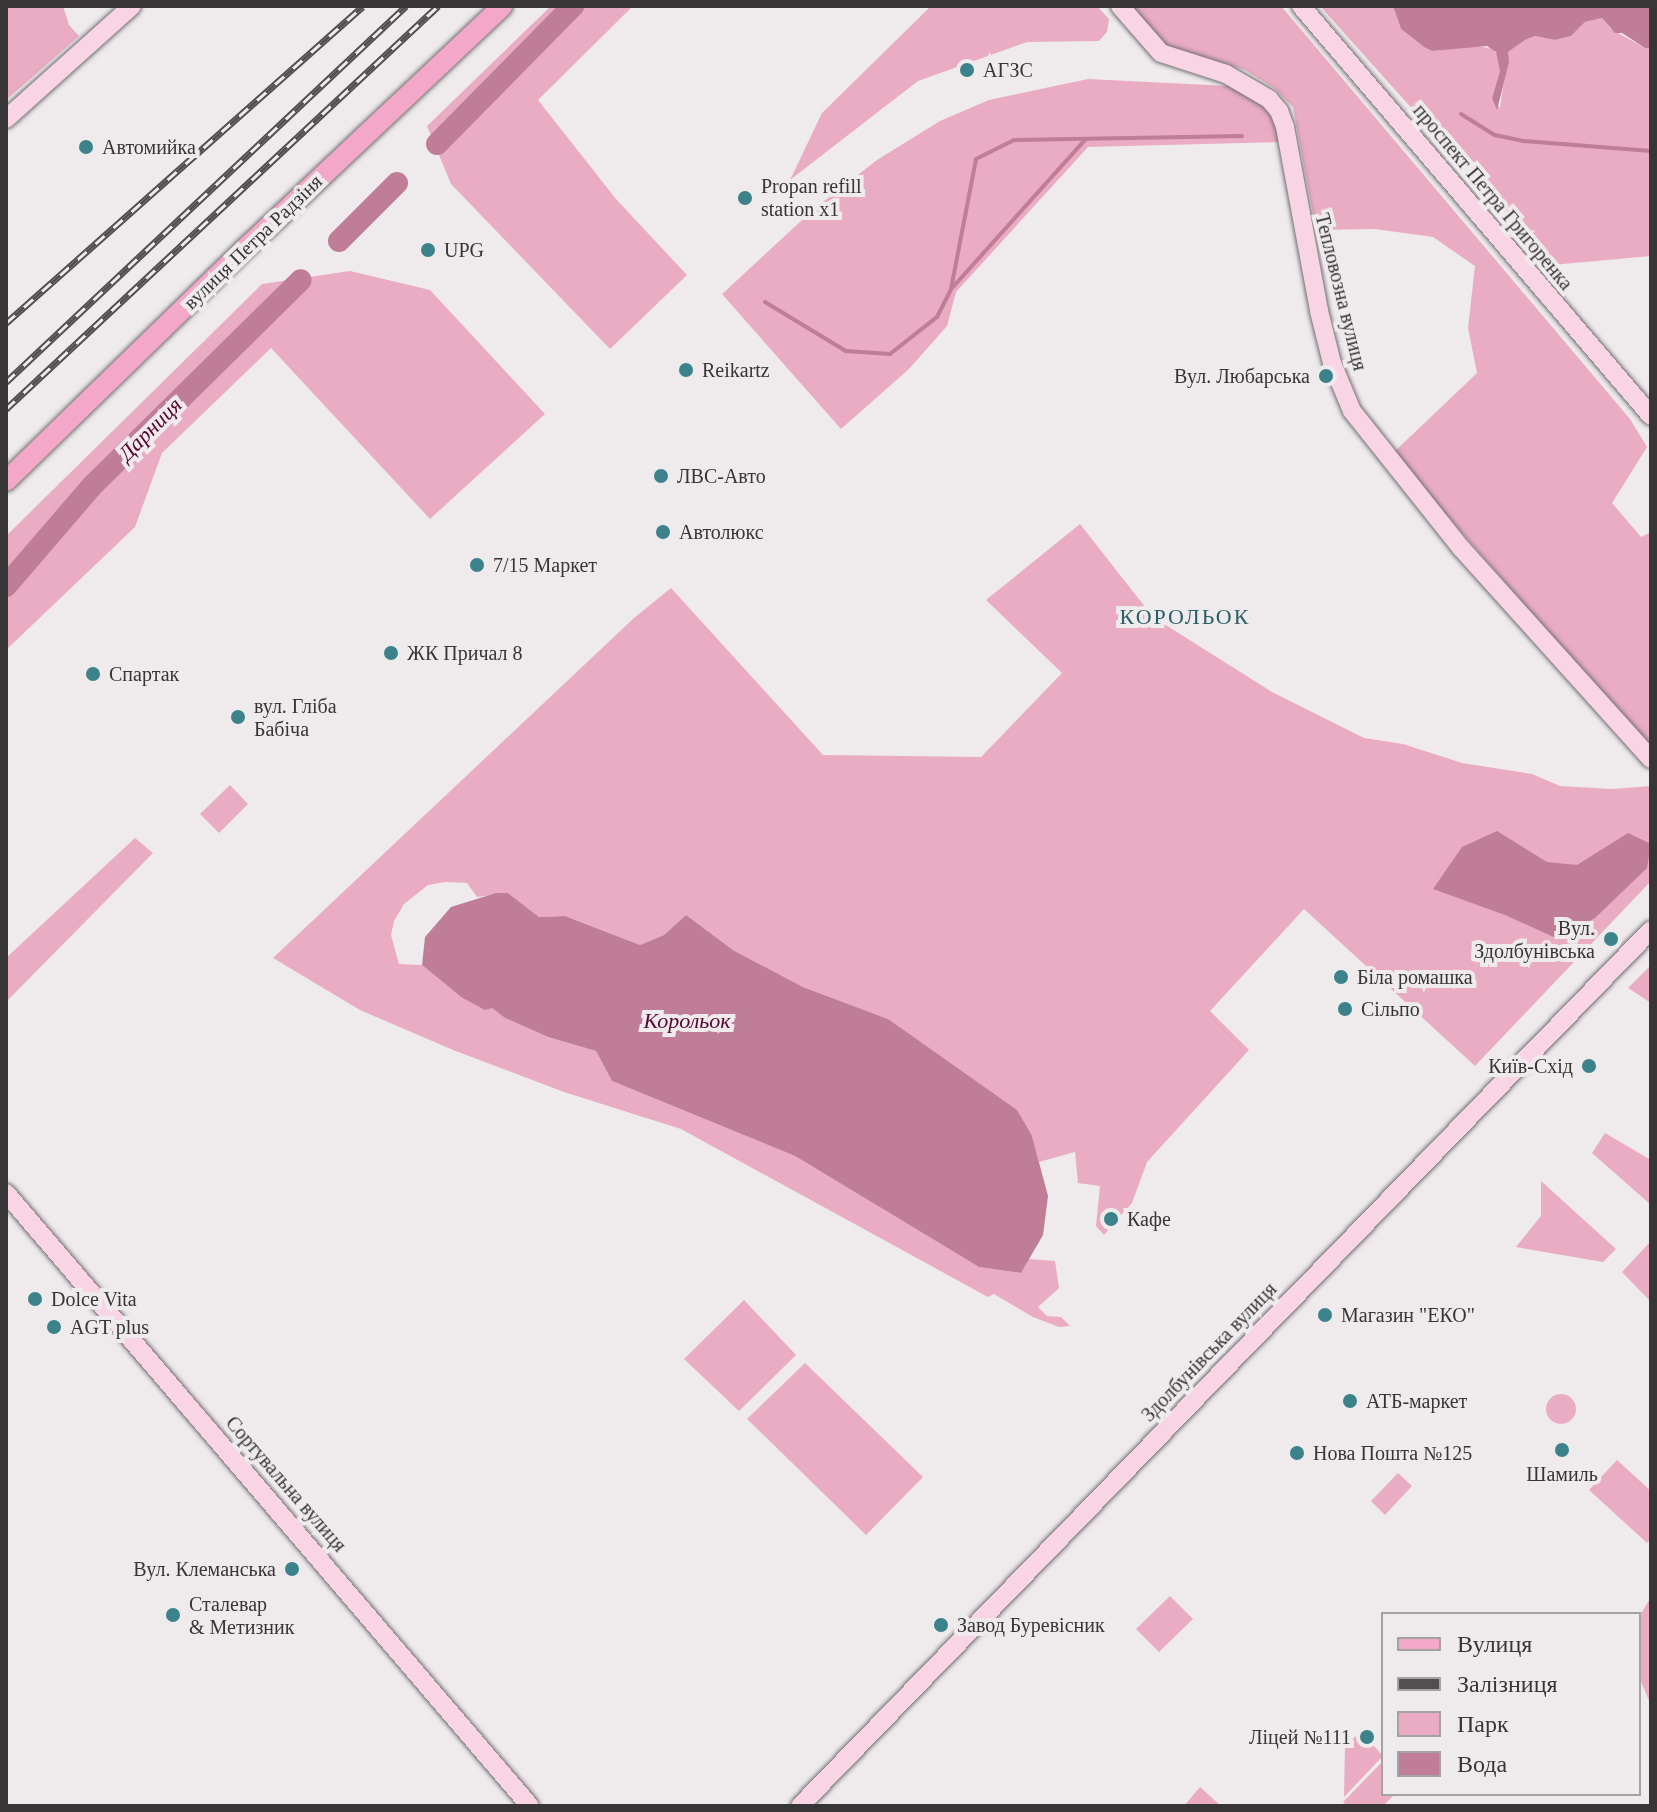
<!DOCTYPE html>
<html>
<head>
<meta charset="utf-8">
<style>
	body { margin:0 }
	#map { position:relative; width:1657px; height:1812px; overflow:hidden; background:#efebed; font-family:Georgia,serif }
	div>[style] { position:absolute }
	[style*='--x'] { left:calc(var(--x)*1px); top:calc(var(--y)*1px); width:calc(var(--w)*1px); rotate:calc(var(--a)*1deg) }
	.green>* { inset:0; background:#e9acc3 }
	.round { border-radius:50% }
	.water>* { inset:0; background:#bf7d97 }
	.stream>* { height:4px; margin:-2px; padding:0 2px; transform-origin:2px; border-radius:2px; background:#bf7d97 }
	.river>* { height:22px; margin:-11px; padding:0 11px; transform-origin:11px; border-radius:11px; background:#bf7d97 }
	.roads { filter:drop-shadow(0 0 2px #726f70) drop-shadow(0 0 2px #726f70) }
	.secondary>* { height:18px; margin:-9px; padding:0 9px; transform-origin:9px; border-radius:9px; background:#f9d4e4 }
	.primary>* { height:20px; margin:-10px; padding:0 10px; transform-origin:10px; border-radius:10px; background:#f3a8c9 }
	.rail>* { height:7px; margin-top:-3.5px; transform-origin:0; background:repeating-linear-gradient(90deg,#efebed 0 12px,#514f50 0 24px); box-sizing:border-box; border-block:2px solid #514f50 }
	.dots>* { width:22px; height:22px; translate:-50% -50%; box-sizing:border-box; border:4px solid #efebed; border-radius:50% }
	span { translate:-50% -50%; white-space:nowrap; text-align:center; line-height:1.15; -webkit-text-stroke:8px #efebed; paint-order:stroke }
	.poi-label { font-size:20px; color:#373536 }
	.left { translate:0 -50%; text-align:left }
	.right { translate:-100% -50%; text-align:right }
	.street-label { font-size:20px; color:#373536 }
	.water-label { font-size:22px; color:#570532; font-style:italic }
	.neighbourhood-label { font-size:22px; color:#276066; letter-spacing:2px }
	.frame { position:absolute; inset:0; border:8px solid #373536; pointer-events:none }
	.legend { position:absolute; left:1381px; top:1612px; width:260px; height:184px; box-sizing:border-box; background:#efebed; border:2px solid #a5a2a4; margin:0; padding:10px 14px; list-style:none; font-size:24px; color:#373536 }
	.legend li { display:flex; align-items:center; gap:16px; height:40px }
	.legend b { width:40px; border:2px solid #a5a2a4 }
</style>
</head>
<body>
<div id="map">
	<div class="green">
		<i style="clip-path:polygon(6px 6px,63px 6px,69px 25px,79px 36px,6px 100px)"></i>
		<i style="clip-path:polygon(551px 6px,633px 6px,538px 100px,616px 199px,687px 275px,610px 349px,451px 184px,427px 126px)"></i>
		<i style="clip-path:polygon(931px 6px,1097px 6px,1109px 19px,1107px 32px,1099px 41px,1027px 42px,918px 81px,790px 180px,822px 113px)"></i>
		<i style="clip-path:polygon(1130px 6px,1281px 6px,1630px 419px,1647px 447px,1612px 503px,1641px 537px,1651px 532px,1651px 751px,1393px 453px,1477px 373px,1468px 328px,1475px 266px,1433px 237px,1375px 229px,1316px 230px,1293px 107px,1274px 88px,1245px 70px,1162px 44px)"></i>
		<i style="clip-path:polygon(1320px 6px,1393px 6px,1401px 29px,1424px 47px,1432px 51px,1478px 46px,1493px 49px,1500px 59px,1500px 71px,1492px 98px,1500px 108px,1508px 52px,1525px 40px,1535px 36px,1555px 40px,1571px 36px,1585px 22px,1602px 18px,1611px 29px,1645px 48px,1651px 48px,1651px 256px,1552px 265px)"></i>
		<i style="clip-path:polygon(1088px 79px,1229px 86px,1262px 104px,1280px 125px,1281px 142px,1088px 147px,956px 292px,947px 326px,909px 369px,841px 429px,722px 294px,814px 209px,877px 160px,940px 121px,989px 100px)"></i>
		<i style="clip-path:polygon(350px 271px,430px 290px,545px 414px,430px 519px,271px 348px,162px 453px,135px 527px,6px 650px,6px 536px,262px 284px)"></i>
		<i style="clip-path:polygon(1080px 524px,1153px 617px,1272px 692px,1364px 738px,1403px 744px,1462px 763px,1532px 774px,1560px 786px,1612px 789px,1651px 786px,1651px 881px,1475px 1066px,1304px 909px,1210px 1011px,1249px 1050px,1147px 1162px,1132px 1203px,1104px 1235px,1096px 1226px,1100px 1186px,1078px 1183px,1075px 1152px,1039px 1162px,1032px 1136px,888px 1019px,803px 987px,733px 950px,686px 915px,664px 935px,640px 945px,565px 916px,539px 917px,508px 893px,477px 897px,467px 883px,445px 882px,428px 885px,404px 904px,394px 921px,391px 935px,399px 964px,422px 965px,461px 997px,492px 1008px,505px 1018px,548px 1037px,596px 1051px,612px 1081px,795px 1156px,979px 1267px,1021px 1273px,1029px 1259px,1055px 1261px,1059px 1288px,1038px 1307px,1047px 1316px,1061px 1317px,1070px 1326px,1059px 1327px,1033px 1317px,994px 1294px,988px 1297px,681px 1129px,564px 1092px,453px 1050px,360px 1010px,273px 958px,634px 618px,671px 588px,823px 755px,981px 757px,1062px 673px,986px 600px)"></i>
		<i style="clip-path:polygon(230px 785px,248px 804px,219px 833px,200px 814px)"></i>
		<i style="clip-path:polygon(135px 838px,153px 853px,6px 1002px,6px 958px)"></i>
		<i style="clip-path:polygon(1651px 965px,1651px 1003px,1628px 988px)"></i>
		<i style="clip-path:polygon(1605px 1133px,1651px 1160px,1651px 1205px,1592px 1153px)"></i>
		<i style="clip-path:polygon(1541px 1181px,1616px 1249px,1603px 1262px,1516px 1247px,1541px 1216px)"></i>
		<i style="clip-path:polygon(1651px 1241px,1651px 1302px,1622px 1272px)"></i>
		<i style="clip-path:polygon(744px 1300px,796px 1355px,739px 1411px,684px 1359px)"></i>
		<i style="clip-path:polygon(805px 1363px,923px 1477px,866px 1535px,747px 1419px)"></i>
		<i class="round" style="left:1546px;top:1394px;width:30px;height:30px"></i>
		<i style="clip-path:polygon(1617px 1460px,1651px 1491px,1651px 1539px,1647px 1543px,1589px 1490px)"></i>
		<i style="clip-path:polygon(1398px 1473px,1412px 1486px,1385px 1515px,1371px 1501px)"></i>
		<i style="clip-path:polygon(1170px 1596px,1193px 1619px,1159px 1652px,1136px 1629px)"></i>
		<i style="clip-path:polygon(1651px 1597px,1651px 1705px,1639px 1677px,1639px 1614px,1630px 1614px,1642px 1612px)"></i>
		<i style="clip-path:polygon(1361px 1731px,1383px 1756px,1344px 1797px,1345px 1747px)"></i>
		<i style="clip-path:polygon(1383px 1761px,1383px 1794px,1395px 1794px,1383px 1806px,1347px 1806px,1343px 1802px)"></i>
		<i style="clip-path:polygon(1200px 1787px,1221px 1806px,1184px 1806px)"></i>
	</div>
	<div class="water">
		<i style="clip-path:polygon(1393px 6px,1651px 6px,1651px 48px,1645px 48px,1622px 33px,1615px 33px,1602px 18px,1585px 22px,1571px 36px,1555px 40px,1535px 36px,1525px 40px,1508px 52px,1509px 62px,1497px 110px,1492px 98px,1500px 71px,1496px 52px,1487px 46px,1432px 51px,1424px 47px,1401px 29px)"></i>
		<i style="clip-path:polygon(1497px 831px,1547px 862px,1577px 865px,1628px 833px,1651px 844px,1647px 868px,1595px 918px,1558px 939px,1505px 915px,1433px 889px,1462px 847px)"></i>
		<i style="clip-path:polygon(496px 893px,508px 893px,539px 917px,565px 916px,640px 945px,664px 935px,686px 915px,733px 950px,803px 987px,888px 1019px,1017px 1110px,1032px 1136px,1048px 1196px,1043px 1235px,1021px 1273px,979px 1267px,795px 1156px,612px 1081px,596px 1051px,548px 1037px,505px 1018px,492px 1008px,485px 1010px,461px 997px,422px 965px,425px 937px,451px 907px)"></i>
	</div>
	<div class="stream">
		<i style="--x:1461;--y:114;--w:40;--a:32"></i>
		<i style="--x:1495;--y:135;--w:30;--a:12"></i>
		<i style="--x:1524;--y:141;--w:127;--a:4.5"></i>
		<i style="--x:953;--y:287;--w:198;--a:-48.1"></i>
		<i style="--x:765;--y:302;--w:95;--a:31.2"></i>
		<i style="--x:846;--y:351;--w:44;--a:3.9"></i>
		<i style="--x:890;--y:354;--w:60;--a:-38.2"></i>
		<i style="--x:937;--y:317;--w:31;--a:-63"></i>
		<i style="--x:951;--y:289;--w:132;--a:-79.1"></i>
		<i style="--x:976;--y:159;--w:42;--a:-26.6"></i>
		<i style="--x:1014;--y:140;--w:228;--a:-1"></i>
	</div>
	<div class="river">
		<i style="--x:437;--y:144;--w:194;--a:-45.4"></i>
		<i style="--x:339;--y:241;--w:82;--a:-45"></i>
		<i style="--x:6;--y:586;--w:132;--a:-49.3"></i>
		<i style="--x:92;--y:486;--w:293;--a:-44.6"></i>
	</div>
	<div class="roads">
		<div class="secondary">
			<i style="--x:1120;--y:6;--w:62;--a:48.9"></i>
			<i style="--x:1161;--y:53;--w:68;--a:17.9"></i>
			<i style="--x:1226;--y:74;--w:50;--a:30.2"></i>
			<i style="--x:1269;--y:99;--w:16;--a:50"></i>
			<i style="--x:1279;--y:111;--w:17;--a:69"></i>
			<i style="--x:1285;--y:127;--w:187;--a:79.5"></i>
			<i style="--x:1319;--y:311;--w:54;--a:76"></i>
			<i style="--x:1332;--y:363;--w:52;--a:67.4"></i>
			<i style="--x:1352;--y:411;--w:175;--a:51.5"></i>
			<i style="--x:1461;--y:548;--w:284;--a:48"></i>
			<i style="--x:1301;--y:6;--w:539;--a:49.51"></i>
			<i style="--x:6;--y:119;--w:169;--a:-41.9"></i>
			<i style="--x:6;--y:1193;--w:806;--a:49.48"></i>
			<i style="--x:800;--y:1806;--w:1221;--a:-45.83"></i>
		</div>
		<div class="primary">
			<i style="--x:6;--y:481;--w:340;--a:-44.2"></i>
			<i style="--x:250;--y:244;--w:347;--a:-43.3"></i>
		</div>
	</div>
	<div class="rail">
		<i style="--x:6;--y:323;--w:477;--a:-41.6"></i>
		<i style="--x:6;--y:382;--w:549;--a:-43.23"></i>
		<i style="--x:6;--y:409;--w:591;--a:-43.01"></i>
	</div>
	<div class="dots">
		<i style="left:967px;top:70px;background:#3b828a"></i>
		<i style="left:86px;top:147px;background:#3b828a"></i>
		<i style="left:745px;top:198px;background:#3b828a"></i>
		<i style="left:428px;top:250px;background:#3b828a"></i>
		<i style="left:686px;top:370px;background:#3b828a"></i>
		<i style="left:1326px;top:376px;background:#3b828a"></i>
		<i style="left:661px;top:476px;background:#3b828a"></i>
		<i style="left:663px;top:532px;background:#3b828a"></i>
		<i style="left:477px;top:565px;background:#3b828a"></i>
		<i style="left:391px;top:653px;background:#3b828a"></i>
		<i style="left:93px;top:674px;background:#3b828a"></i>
		<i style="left:238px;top:717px;background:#3b828a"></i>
		<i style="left:1611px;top:939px;background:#3b828a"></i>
		<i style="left:1341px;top:977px;background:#3b828a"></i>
		<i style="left:1345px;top:1009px;background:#3b828a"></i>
		<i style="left:1589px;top:1066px;background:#3b828a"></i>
		<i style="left:1111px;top:1219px;background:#3b828a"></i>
		<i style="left:35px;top:1299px;background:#3b828a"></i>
		<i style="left:1325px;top:1315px;background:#3b828a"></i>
		<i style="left:54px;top:1327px;background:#3b828a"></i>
		<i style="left:1350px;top:1401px;background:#3b828a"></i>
		<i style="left:1562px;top:1450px;background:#3b828a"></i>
		<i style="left:1297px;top:1453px;background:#3b828a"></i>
		<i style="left:292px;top:1569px;background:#3b828a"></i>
		<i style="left:173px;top:1615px;background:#3b828a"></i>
		<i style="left:941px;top:1625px;background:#3b828a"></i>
		<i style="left:1367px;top:1737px;background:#3b828a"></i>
	</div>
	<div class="poi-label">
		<span class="left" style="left:983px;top:70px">АГЗС</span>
		<span class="left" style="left:102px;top:147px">Автомийка</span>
		<span class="left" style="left:761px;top:198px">Propan refill<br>station x1</span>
		<span class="left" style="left:444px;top:250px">UPG</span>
		<span class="left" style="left:702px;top:370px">Reikartz</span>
		<span class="right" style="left:1310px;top:376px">Вул. Любарська</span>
		<span class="left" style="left:677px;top:476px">ЛВС-Авто</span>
		<span class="left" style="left:679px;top:532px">Автолюкс</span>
		<span class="left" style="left:493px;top:565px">7/15 Маркет</span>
		<span class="left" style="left:407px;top:653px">ЖК Причал 8</span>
		<span class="left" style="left:109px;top:674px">Спартак</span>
		<span class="left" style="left:254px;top:718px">вул. Гліба<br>Бабіча</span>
		<span class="right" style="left:1595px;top:940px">Вул.<br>Здолбунівська</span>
		<span class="left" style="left:1357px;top:977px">Біла ромашка</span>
		<span class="left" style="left:1361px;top:1009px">Сільпо</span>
		<span class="right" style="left:1573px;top:1066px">Київ-Схід</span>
		<span class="left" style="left:1127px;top:1219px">Кафе</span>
		<span class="left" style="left:51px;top:1299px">Dolce Vita</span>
		<span class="left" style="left:1341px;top:1315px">Магазин "ЕКО"</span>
		<span class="left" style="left:70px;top:1327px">AGT plus</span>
		<span class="left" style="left:1366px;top:1401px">АТБ-маркет</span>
		<span class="left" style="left:1313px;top:1453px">Нова Пошта №125</span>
		<span style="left:1562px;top:1474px">Шамиль</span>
		<span class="right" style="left:276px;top:1569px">Вул. Клеманська</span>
		<span class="left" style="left:189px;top:1616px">Сталевар<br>&amp; Метизник</span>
		<span class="left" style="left:957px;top:1625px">Завод Буревісник</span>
		<span class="right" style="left:1351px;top:1737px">Ліцей №111</span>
	</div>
	<div class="street-label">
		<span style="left:1493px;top:197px;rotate:50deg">проспект Петра Григоренка</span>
		<span style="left:253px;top:242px;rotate:-44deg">вулиця Петра Радзіня</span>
		<span style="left:1341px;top:292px;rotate:76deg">Тепловозна вулиця</span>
		<span style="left:1209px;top:1352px;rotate:-46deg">Здолбунівська вулиця</span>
		<span style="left:286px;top:1484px;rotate:49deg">Сортувальна вулиця</span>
	</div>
	<div class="water-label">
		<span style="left:150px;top:429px;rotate:-45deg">Дарниця</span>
		<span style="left:687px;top:1021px">Корольок</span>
	</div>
	<div class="neighbourhood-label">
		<span style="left:1185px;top:617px">КОРОЛЬОК</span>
	</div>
	<div class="frame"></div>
	<ul class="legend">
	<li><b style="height:10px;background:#f3a8c9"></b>Вулиця</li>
	<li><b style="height:10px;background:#514f50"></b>Залізниця</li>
	<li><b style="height:22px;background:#e9acc3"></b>Парк</li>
	<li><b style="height:22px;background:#bf7d97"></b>Вода</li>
	</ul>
</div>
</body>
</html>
